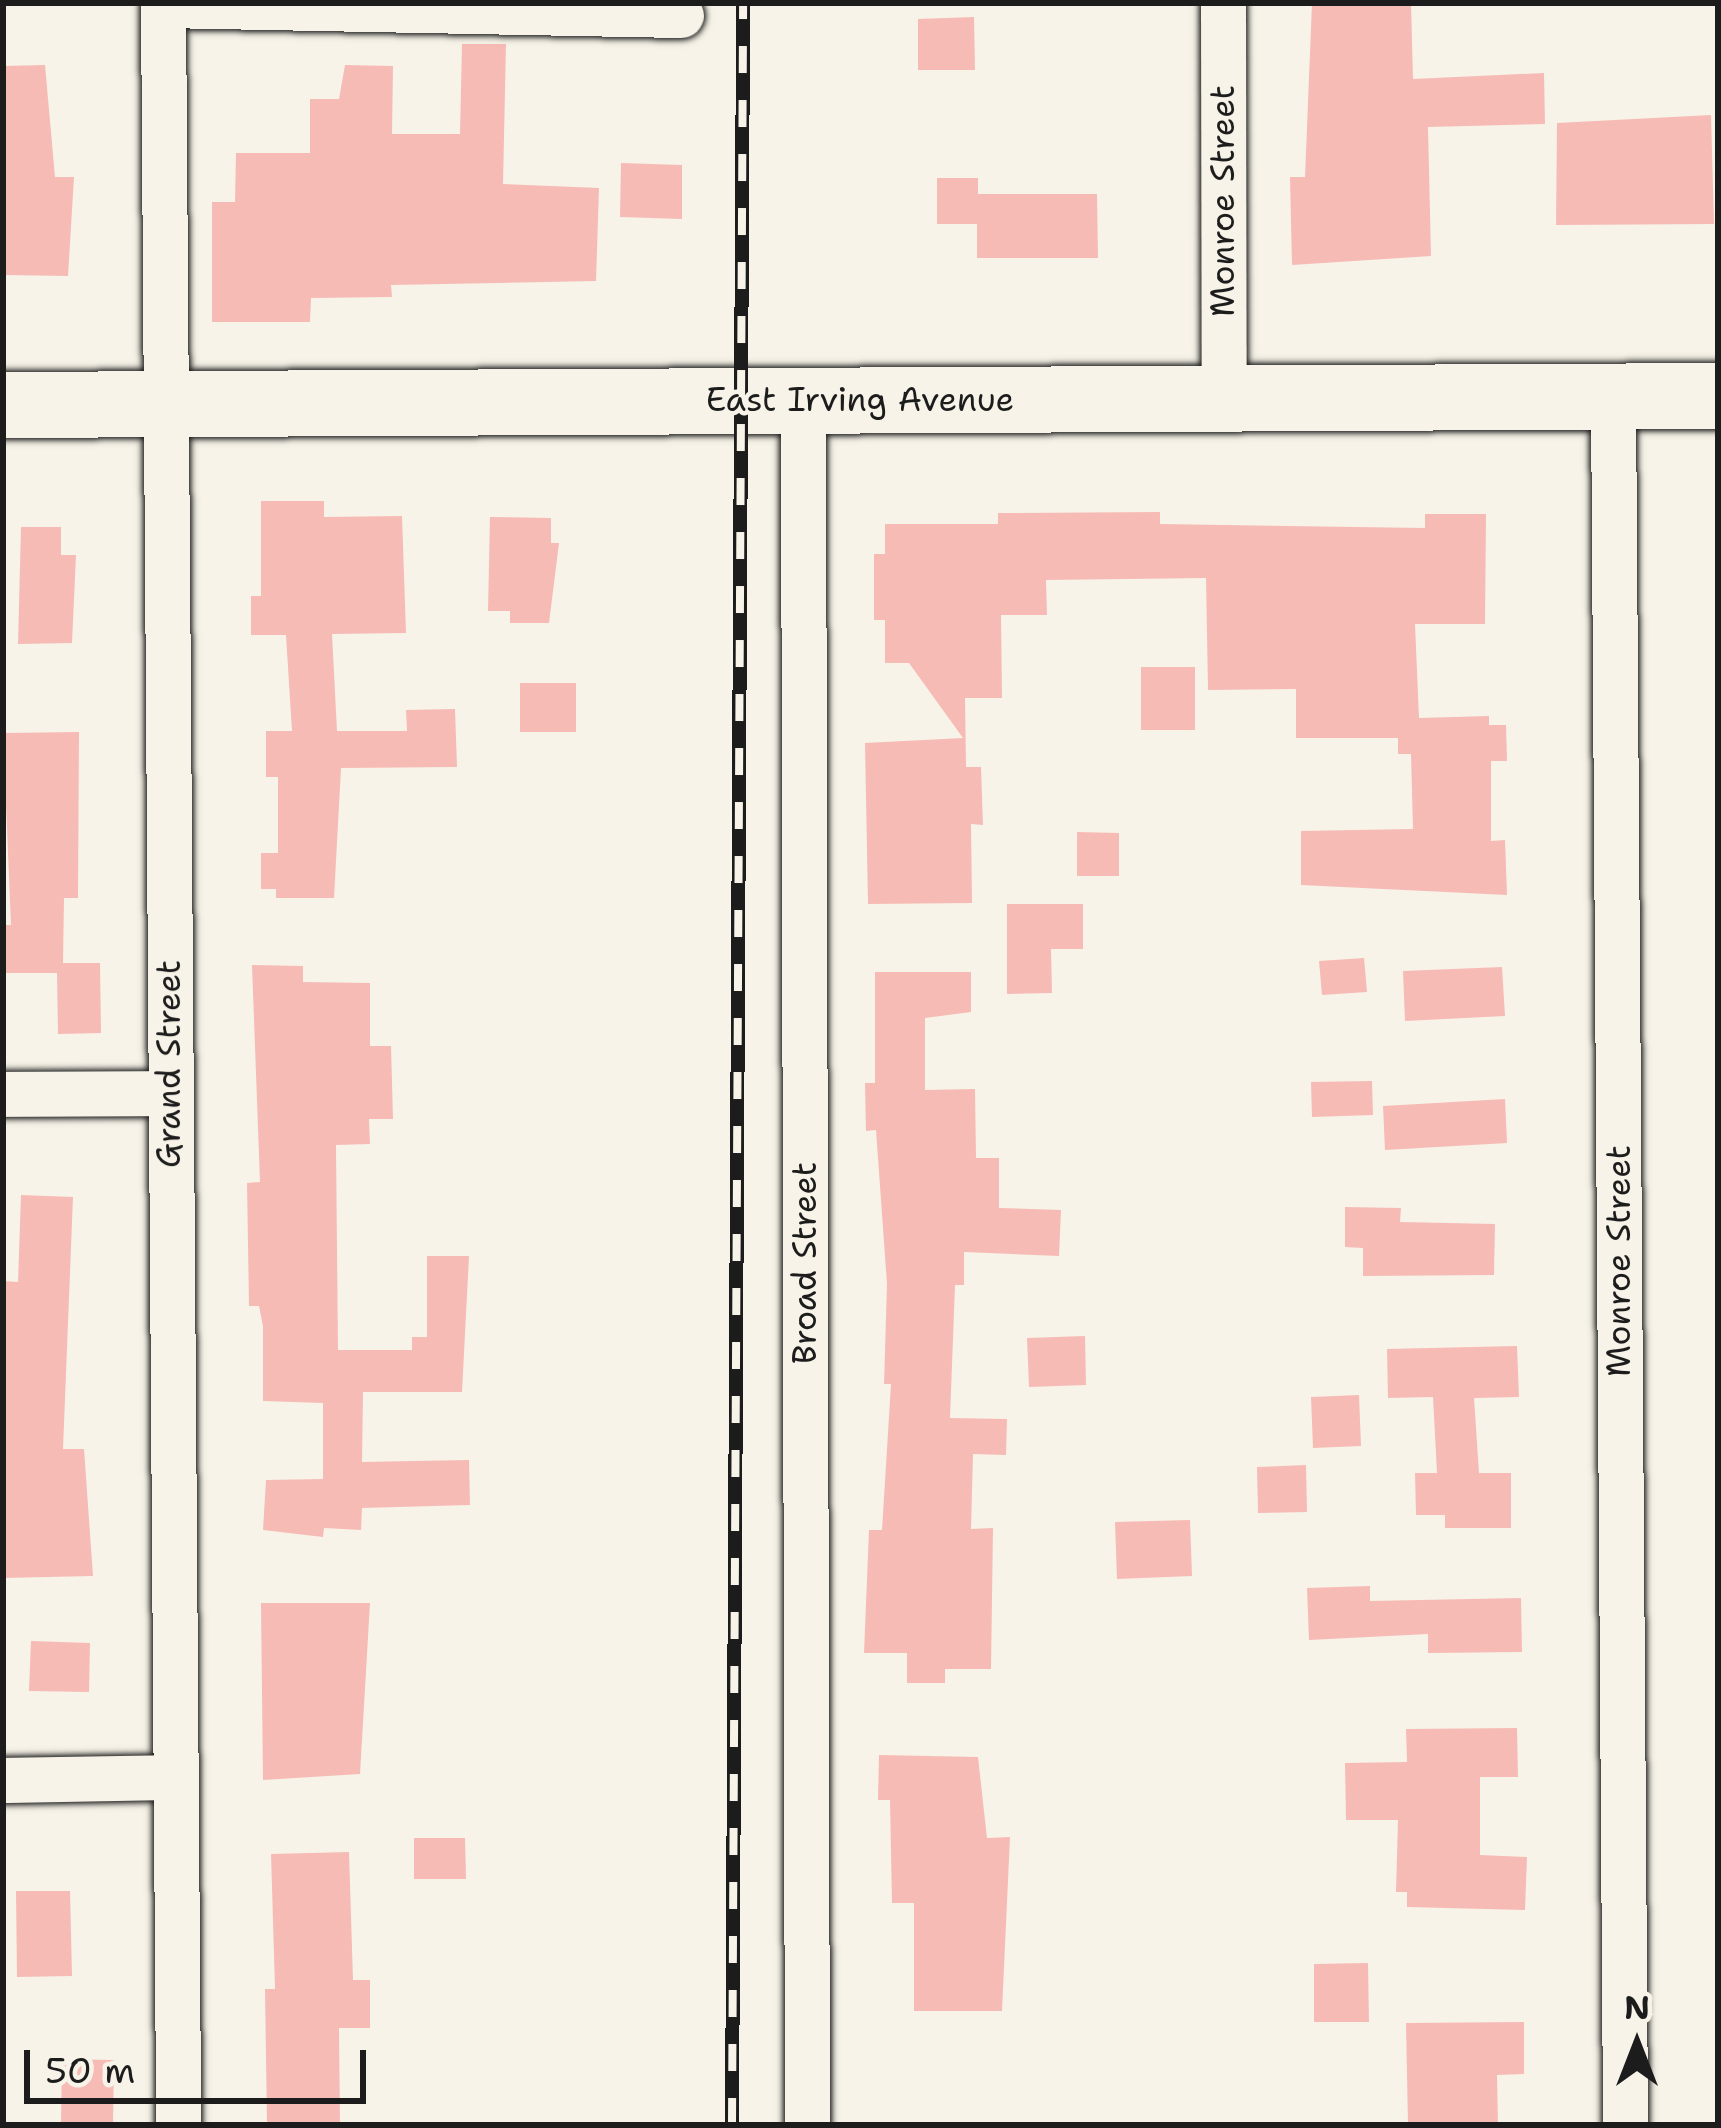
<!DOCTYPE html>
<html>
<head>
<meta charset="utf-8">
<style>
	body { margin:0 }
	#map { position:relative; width:1721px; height:2128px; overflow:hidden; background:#f7f3e8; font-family:"Shantell Sans",sans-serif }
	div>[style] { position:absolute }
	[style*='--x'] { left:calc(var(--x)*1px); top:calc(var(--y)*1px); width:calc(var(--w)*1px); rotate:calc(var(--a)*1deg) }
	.building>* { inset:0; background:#f7bbb5 }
	.roads { filter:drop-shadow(0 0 3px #1c1c1c) drop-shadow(0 0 3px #1c1c1c) }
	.street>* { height:45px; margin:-22.5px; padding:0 22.5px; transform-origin:22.5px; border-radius:22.5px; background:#f7f3e8 }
	.secondary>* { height:66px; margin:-33px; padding:0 33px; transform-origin:33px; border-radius:33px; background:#f7f3e8 }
	.rail>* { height:14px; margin-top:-7px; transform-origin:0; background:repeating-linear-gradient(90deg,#f7f3e8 0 27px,#1c1c1c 0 54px); box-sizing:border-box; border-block:3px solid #1c1c1c }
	span { translate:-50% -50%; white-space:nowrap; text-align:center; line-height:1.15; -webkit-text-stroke:9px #f7f3e8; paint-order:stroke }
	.street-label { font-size:33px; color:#1c1c1c }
	.frame { position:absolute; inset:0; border:6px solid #1c1c1c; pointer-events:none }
	.north { position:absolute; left:1577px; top:1984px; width:120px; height:120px; -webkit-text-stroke:9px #f7f3e8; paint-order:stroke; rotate:0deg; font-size:33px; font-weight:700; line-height:48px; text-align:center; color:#1c1c1c }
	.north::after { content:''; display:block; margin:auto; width:42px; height:54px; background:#1c1c1c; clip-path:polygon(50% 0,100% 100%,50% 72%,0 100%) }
	.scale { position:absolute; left:24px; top:2050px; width:342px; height:54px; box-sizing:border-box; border:6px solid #1c1c1c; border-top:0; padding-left:15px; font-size:36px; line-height:42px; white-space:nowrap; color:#1c1c1c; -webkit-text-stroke:9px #f7f3e8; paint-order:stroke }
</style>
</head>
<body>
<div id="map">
	<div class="building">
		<i style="clip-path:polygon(1312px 3px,1411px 3px,1413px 79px,1544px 73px,1545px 124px,1428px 127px,1431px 256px,1292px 265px,1290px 177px,1305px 177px)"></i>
		<i style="clip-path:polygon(974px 17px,975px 70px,918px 70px,918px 19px)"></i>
		<i style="clip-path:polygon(462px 44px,506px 44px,503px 184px,599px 188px,596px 281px,391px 285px,392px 297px,311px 298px,310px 322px,212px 322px,212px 202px,235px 202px,236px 153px,310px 153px,310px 99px,339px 99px,345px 65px,393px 66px,392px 134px,460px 134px)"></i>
		<i style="clip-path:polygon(45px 65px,55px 177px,74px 177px,68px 276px,3px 275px,3px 66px)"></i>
		<i style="clip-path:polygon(1711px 115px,1714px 224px,1556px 225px,1557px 123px)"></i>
		<i style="clip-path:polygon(621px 163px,682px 165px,682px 219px,620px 217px)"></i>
		<i style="clip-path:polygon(937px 178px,978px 178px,978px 194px,1097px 194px,1098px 258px,977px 258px,977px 224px,937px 224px)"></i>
		<i style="clip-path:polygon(261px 501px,324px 501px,324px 517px,402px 516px,406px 633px,332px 634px,337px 731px,407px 731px,406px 710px,455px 709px,457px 767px,341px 768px,334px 898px,276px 898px,276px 889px,261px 889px,261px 853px,278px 853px,278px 777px,266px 777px,266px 731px,292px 731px,286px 635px,251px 635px,251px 596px,261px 596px)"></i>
		<i style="clip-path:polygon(1160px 512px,1160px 524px,1425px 528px,1425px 514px,1486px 514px,1485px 624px,1415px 624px,1419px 718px,1489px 716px,1489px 725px,1506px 725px,1507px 761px,1491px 761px,1491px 841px,1505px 840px,1507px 895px,1301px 885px,1301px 831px,1413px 829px,1411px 754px,1398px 754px,1398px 738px,1296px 738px,1296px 689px,1208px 690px,1206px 578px,1046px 580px,1047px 615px,1001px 615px,1002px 698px,965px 698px,966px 767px,981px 767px,983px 825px,971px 824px,972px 903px,868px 904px,865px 743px,963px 738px,909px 663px,885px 663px,885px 620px,874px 620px,874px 554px,885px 554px,885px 524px,998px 524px,998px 513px)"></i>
		<i style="clip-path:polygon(490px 517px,551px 518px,551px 543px,559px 543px,549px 623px,510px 623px,510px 611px,488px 611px)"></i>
		<i style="clip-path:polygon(21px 527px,61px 527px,61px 555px,76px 555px,72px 643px,18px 644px)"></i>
		<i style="clip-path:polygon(1141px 667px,1195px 667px,1195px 730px,1141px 730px)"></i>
		<i style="clip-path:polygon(520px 683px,576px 683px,576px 732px,520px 732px)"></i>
		<i style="clip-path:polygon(79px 732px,78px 898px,64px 898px,63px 963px,100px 963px,101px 1033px,58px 1034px,57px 973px,3px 973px,3px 925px,11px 925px,3px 733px)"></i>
		<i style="clip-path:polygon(1077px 832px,1119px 833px,1119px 876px,1077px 876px)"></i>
		<i style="clip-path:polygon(1007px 904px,1083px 904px,1083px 949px,1051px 949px,1052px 993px,1007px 994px)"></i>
		<i style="clip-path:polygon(1364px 958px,1367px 992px,1322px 995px,1319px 961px)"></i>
		<i style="clip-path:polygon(252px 965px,303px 966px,303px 982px,370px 983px,370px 1046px,391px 1046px,393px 1119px,369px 1119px,370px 1144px,336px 1145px,338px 1350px,412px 1350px,412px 1337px,427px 1337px,427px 1256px,469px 1256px,462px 1392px,363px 1392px,362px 1462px,469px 1460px,470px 1505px,362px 1508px,361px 1530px,324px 1528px,323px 1537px,263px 1530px,266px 1480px,323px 1479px,323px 1403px,263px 1401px,263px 1326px,259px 1306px,249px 1306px,247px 1183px,260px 1182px)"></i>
		<i style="clip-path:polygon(1502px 967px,1505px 1016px,1405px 1021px,1403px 971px)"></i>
		<i style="clip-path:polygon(875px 972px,971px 972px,971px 1012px,925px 1018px,925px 1090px,975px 1089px,976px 1158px,999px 1158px,999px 1208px,1061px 1210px,1059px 1256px,964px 1252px,964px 1285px,955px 1285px,950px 1418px,1007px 1419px,1006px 1455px,973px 1454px,971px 1529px,993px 1528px,991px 1669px,945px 1669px,945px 1683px,907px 1683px,907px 1653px,864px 1653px,869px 1530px,882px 1530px,891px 1384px,884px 1384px,887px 1284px,876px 1130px,866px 1131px,865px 1083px,875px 1083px)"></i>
		<i style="clip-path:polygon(1372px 1081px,1373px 1115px,1312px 1117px,1311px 1082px)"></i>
		<i style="clip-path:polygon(1505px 1099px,1507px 1143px,1385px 1150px,1383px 1106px)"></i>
		<i style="clip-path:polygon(21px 1195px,73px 1197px,63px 1449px,84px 1449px,93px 1576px,3px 1578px,3px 1281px,18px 1282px)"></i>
		<i style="clip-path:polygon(1345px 1207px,1401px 1208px,1400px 1222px,1495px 1224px,1494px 1275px,1363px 1276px,1363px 1248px,1345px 1247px)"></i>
		<i style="clip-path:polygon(1085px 1336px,1086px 1385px,1029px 1387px,1027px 1338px)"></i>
		<i style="clip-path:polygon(1517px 1346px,1519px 1397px,1474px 1398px,1479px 1473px,1511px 1473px,1511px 1528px,1445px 1528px,1445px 1515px,1416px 1515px,1415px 1473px,1437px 1473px,1433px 1397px,1388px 1398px,1387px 1349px)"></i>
		<i style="clip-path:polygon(1359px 1395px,1361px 1446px,1313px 1448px,1311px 1397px)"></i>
		<i style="clip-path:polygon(1306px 1465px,1307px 1512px,1258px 1513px,1257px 1467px)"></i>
		<i style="clip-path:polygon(1190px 1520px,1192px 1576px,1117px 1579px,1115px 1522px)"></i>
		<i style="clip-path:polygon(1370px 1586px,1370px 1601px,1521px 1598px,1522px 1652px,1428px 1653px,1428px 1634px,1309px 1640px,1307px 1588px)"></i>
		<i style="clip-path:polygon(261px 1603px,370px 1603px,360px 1774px,263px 1780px)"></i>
		<i style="clip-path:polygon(31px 1641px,90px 1643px,89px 1692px,29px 1691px)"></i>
		<i style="clip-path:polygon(1517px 1728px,1518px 1777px,1480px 1777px,1480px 1855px,1527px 1857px,1525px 1910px,1407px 1907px,1407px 1892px,1396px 1892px,1398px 1820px,1346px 1820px,1345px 1763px,1407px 1762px,1406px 1729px)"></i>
		<i style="clip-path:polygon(879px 1755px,978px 1757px,987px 1838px,1010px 1837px,1002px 2011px,914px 2011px,914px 1903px,892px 1903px,890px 1800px,878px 1800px)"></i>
		<i style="clip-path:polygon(414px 1838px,465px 1838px,466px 1879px,414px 1879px)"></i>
		<i style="clip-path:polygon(349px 1852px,353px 1980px,370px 1980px,370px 2028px,339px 2028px,340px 2125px,267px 2125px,265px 1989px,275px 1989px,271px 1854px)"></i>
		<i style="clip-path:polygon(16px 1891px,70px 1891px,72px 1976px,17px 1977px)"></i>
		<i style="clip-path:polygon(1368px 1963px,1369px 2022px,1314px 2022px,1314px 1964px)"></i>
		<i style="clip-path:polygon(1524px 2022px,1524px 2074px,1497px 2075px,1498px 2125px,1408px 2125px,1406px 2023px)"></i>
		<i style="clip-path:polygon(62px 2059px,114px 2060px,113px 2125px,61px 2125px)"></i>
	</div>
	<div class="roads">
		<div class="street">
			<i style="--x:163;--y:3;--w:2122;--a:89.59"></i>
			<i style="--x:1223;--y:3;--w:396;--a:89.9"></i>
			<i style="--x:163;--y:5;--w:518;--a:1.11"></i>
			<i style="--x:1613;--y:397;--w:1728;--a:89.6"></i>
			<i style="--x:803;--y:400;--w:1725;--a:89.87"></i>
			<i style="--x:3;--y:1094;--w:165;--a:-0.3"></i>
			<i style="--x:3;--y:1780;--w:171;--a:-1"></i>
		</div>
		<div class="secondary">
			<i style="--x:3;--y:405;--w:1715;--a:-0.3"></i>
		</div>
	</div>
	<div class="rail">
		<i style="--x:732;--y:2125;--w:2122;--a:-89.7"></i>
	</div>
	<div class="street-label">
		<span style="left:1223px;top:201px;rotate:-90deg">Monroe Street</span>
		<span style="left:860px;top:400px">East Irving Avenue</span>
		<span style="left:169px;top:1064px;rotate:-90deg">Grand Street</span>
		<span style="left:1619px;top:1261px;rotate:-90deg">Monroe Street</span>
		<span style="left:805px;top:1263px;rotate:-90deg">Broad Street</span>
	</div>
	<div class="frame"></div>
	<div class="north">N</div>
	<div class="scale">50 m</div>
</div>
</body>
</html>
